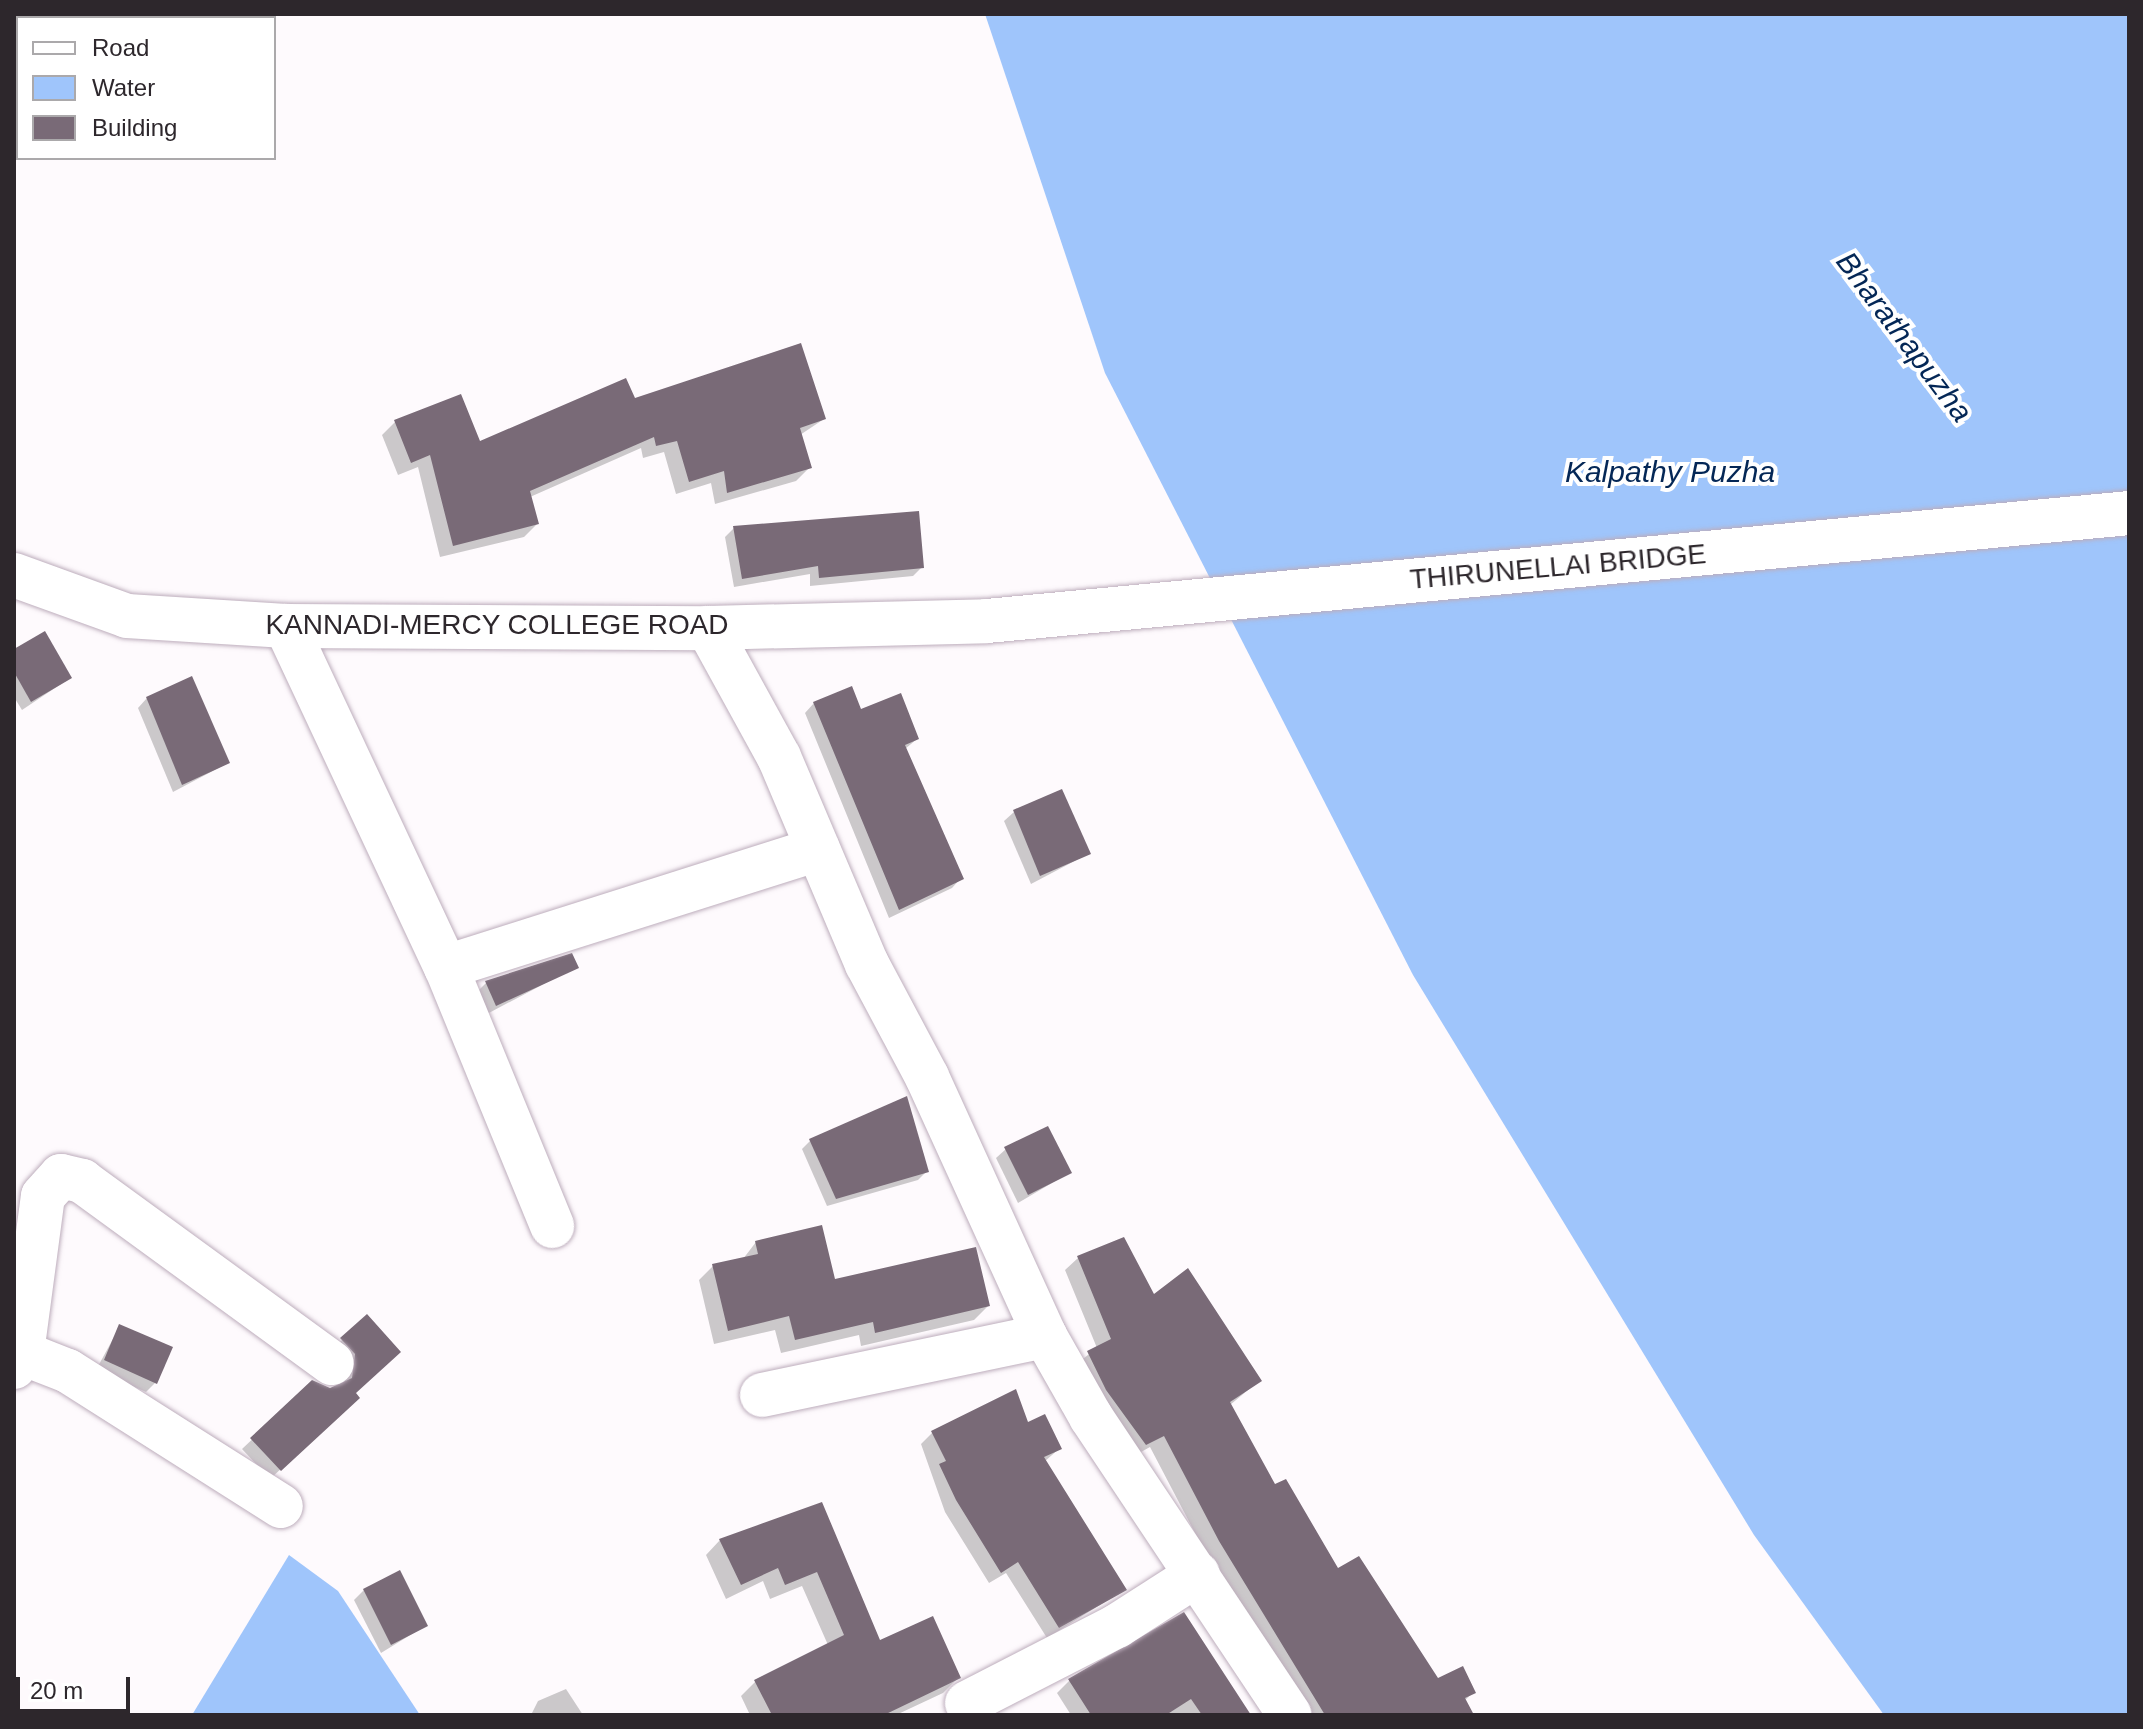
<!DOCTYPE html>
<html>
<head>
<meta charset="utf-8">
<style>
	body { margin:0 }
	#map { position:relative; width:2143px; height:1729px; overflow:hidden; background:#fefafd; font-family:Arial,sans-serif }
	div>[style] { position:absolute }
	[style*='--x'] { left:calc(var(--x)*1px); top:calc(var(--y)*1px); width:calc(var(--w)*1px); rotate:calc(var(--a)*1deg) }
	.water>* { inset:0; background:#9fc5fb }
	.shadow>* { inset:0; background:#0003 }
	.building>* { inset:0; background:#796a77 }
	.roads { filter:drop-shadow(0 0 2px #bdadbc) drop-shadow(0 0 2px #bdadbc) }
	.minor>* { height:44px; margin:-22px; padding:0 22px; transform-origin:22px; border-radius:22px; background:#fff }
	.secondary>* { height:44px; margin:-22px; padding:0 22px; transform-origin:22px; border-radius:22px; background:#fff }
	span { translate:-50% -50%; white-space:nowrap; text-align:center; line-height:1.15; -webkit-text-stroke:8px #fff; paint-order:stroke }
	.street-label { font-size:28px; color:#2d272c }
	.water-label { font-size:30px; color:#042756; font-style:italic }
	.frame { position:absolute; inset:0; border:16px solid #2d272c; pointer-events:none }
	.legend { position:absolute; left:16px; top:16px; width:260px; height:144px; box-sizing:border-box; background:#fff; border:2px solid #aba9ab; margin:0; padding:10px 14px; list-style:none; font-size:24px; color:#2d272c }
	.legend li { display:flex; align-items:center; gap:16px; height:40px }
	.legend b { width:40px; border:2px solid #aba9ab }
	.scale { position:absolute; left:16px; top:1677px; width:114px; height:36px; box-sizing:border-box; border:4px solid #2d272c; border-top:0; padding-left:10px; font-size:24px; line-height:28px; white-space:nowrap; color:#2d272c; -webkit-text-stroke:6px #fff; paint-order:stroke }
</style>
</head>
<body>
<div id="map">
	<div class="water">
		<i style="clip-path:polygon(985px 14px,2129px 14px,2129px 1715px,1884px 1715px,1754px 1535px,1413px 975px,1105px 373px)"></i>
		<i style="clip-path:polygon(289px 1555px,338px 1591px,420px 1715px,192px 1715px)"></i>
	</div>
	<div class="shadow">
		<i style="clip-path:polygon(633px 401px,824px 419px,800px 435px,809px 468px,796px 481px,715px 504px,711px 483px,676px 494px,664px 452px,643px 458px,641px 448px,530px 497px,537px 524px,524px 537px,440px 557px,418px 467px,398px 475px,382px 435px,395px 422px,479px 444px)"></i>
		<i style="clip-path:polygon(734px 528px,922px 567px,913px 576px,810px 586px,810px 574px,734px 587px,725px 537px)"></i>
		<i style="clip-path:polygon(14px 651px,70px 678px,22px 710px,14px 697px)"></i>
		<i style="clip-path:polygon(147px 698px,228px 763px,173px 792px,138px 708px)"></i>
		<i style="clip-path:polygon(814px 703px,860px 712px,917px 739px,905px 749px,961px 878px,952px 888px,889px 918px,805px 713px)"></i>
		<i style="clip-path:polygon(1014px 812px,1088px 854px,1031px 884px,1004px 821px)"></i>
		<i style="clip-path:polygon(576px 967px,487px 1014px,477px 992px,486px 983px)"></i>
		<i style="clip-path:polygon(811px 1140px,927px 1171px,918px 1180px,827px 1206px,802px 1149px)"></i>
		<i style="clip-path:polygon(1006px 1149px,1069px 1173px,1018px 1203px,996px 1158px)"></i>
		<i style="clip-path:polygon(756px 1242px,833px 1282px,988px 1306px,974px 1320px,861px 1346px,859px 1335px,781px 1353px,775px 1330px,714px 1344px,699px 1280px,713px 1266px,743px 1259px)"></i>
		<i style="clip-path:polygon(1078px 1258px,1154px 1297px,1260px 1380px,1230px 1405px,1275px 1487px,1337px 1571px,1437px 1680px,1473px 1693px,1464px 1701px,1471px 1715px,1303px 1715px,1206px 1554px,1150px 1447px,1132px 1457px,1075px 1365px,1097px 1348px,1065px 1270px)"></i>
		<i style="clip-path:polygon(120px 1326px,155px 1383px,146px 1392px,96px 1370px)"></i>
		<i style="clip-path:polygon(342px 1340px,389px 1361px,353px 1394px,348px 1407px,270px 1479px,242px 1449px,313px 1382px,330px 1390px,344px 1384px,347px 1363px,333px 1349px)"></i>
		<i style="clip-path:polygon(1027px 1425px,1060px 1448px,1044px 1462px,1124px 1590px,1047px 1638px,1006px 1573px,989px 1583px,945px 1512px,921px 1444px,932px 1433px)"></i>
		<i style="clip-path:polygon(821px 1504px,879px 1643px,958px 1678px,943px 1693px,896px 1715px,750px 1715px,741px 1696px,756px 1681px,828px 1645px,802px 1586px,770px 1599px,763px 1581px,726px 1599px,706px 1555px,720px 1540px)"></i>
		<i style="clip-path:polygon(364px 1590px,425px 1626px,381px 1653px,354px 1600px)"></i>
		<i style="clip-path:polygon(1184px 1615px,1249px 1715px,1071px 1715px,1057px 1693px,1069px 1681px)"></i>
		<i style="clip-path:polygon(566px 1689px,583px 1715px,531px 1715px,538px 1701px)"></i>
	</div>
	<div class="building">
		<i style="clip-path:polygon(801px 343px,826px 419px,800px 428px,812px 468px,727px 493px,724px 471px,689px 482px,677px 441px,656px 446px,654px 437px,530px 491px,539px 524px,453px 546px,430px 455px,411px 463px,394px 420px,461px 394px,480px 441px,626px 378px,635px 398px)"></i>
		<i style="clip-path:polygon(919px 511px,924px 568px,819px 578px,818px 566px,742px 579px,733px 526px)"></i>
		<i style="clip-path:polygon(45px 631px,72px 678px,31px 702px,14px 672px,14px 649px)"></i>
		<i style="clip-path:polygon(192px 676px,230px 763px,182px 785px,146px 697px)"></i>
		<i style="clip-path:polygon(852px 686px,861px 709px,901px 693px,919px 739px,905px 745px,964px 879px,899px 910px,813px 702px)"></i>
		<i style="clip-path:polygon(1062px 789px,1091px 854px,1040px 876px,1013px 810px)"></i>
		<i style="clip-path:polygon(572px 953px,579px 968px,496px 1006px,485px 981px)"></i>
		<i style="clip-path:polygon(907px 1096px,929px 1172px,836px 1199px,809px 1139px)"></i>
		<i style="clip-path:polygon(1048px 1126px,1072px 1173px,1028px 1195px,1004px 1147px)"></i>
		<i style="clip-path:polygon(822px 1225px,835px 1279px,976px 1247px,990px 1306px,875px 1333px,873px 1322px,795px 1340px,789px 1316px,728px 1331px,712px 1264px,758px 1254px,755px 1241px)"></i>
		<i style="clip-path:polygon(1124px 1237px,1154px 1294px,1188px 1268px,1262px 1381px,1230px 1402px,1275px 1484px,1286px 1479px,1338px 1568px,1359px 1556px,1438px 1678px,1463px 1666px,1476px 1693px,1465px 1698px,1474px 1715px,1325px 1715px,1219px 1541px,1164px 1436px,1146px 1445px,1106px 1390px,1087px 1351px,1111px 1339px,1077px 1256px)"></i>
		<i style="clip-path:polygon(367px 1314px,401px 1352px,356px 1393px,360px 1398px,281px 1471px,250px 1438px,312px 1380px,330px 1388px,352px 1378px,355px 1354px,340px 1338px)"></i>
		<i style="clip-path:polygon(119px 1324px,173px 1347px,157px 1384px,104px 1360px)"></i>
		<i style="clip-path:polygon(1016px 1389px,1028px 1422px,1045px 1414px,1062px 1449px,1044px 1457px,1127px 1590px,1059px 1628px,1018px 1562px,1001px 1573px,956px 1500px,939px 1464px,946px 1461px,931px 1431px)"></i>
		<i style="clip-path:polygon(822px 1502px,880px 1640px,933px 1616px,961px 1678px,884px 1715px,772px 1715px,754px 1680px,844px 1635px,817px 1572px,785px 1585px,778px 1568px,741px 1585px,719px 1539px)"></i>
		<i style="clip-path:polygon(400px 1570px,428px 1626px,391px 1645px,363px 1589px)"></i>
		<i style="clip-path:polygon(1184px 1612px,1251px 1715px,1202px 1715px,1191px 1699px,1166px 1715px,1091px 1715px,1068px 1679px)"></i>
	</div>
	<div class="roads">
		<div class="minor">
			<i style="--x:286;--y:626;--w:377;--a:64.9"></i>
			<i style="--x:446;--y:967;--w:280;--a:67.7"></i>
			<i style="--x:708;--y:628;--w:147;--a:61.2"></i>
			<i style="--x:779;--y:757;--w:225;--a:67"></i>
			<i style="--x:867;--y:964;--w:128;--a:62"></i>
			<i style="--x:927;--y:1077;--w:285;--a:65.5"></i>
			<i style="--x:1045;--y:1336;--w:93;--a:60.4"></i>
			<i style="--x:1091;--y:1417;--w:358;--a:56.3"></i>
			<i style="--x:446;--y:967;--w:390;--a:-17.6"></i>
			<i style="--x:22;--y:1353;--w:158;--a:-82.4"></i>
			<i style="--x:43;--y:1196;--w:27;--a:-48"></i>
			<i style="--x:61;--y:1176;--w:22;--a:13"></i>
			<i style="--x:82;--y:1181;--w:309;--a:36.1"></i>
			<i style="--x:14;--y:1367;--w:16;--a:-60"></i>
			<i style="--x:22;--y:1353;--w:49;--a:21.4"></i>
			<i style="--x:68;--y:1371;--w:252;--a:32.4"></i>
			<i style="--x:762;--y:1395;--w:289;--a:-11.8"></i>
			<i style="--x:967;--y:1703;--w:169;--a:-27.2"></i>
			<i style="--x:1117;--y:1626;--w:96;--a:-32.7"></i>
		</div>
		<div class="secondary">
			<i style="--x:14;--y:575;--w:120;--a:19.9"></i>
			<i style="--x:127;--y:616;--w:159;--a:3.6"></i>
			<i style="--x:286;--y:626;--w:422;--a:0.3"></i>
			<i style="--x:708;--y:628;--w:279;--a:-1.4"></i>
			<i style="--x:987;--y:621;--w:1147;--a:-5.4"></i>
		</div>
	</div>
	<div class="street-label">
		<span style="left:1558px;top:567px;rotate:-5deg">THIRUNELLAI BRIDGE</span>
		<span style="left:497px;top:625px">KANNADI-MERCY COLLEGE ROAD</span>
	</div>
	<div class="water-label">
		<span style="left:1904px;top:337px;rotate:53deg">Bharathapuzha</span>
		<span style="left:1670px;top:472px">Kalpathy Puzha</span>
	</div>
	<div class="frame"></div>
	<ul class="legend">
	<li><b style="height:10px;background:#fff"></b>Road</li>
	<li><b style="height:22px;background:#9fc5fb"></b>Water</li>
	<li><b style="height:22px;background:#796a77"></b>Building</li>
	</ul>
	<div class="scale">20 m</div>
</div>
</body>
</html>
